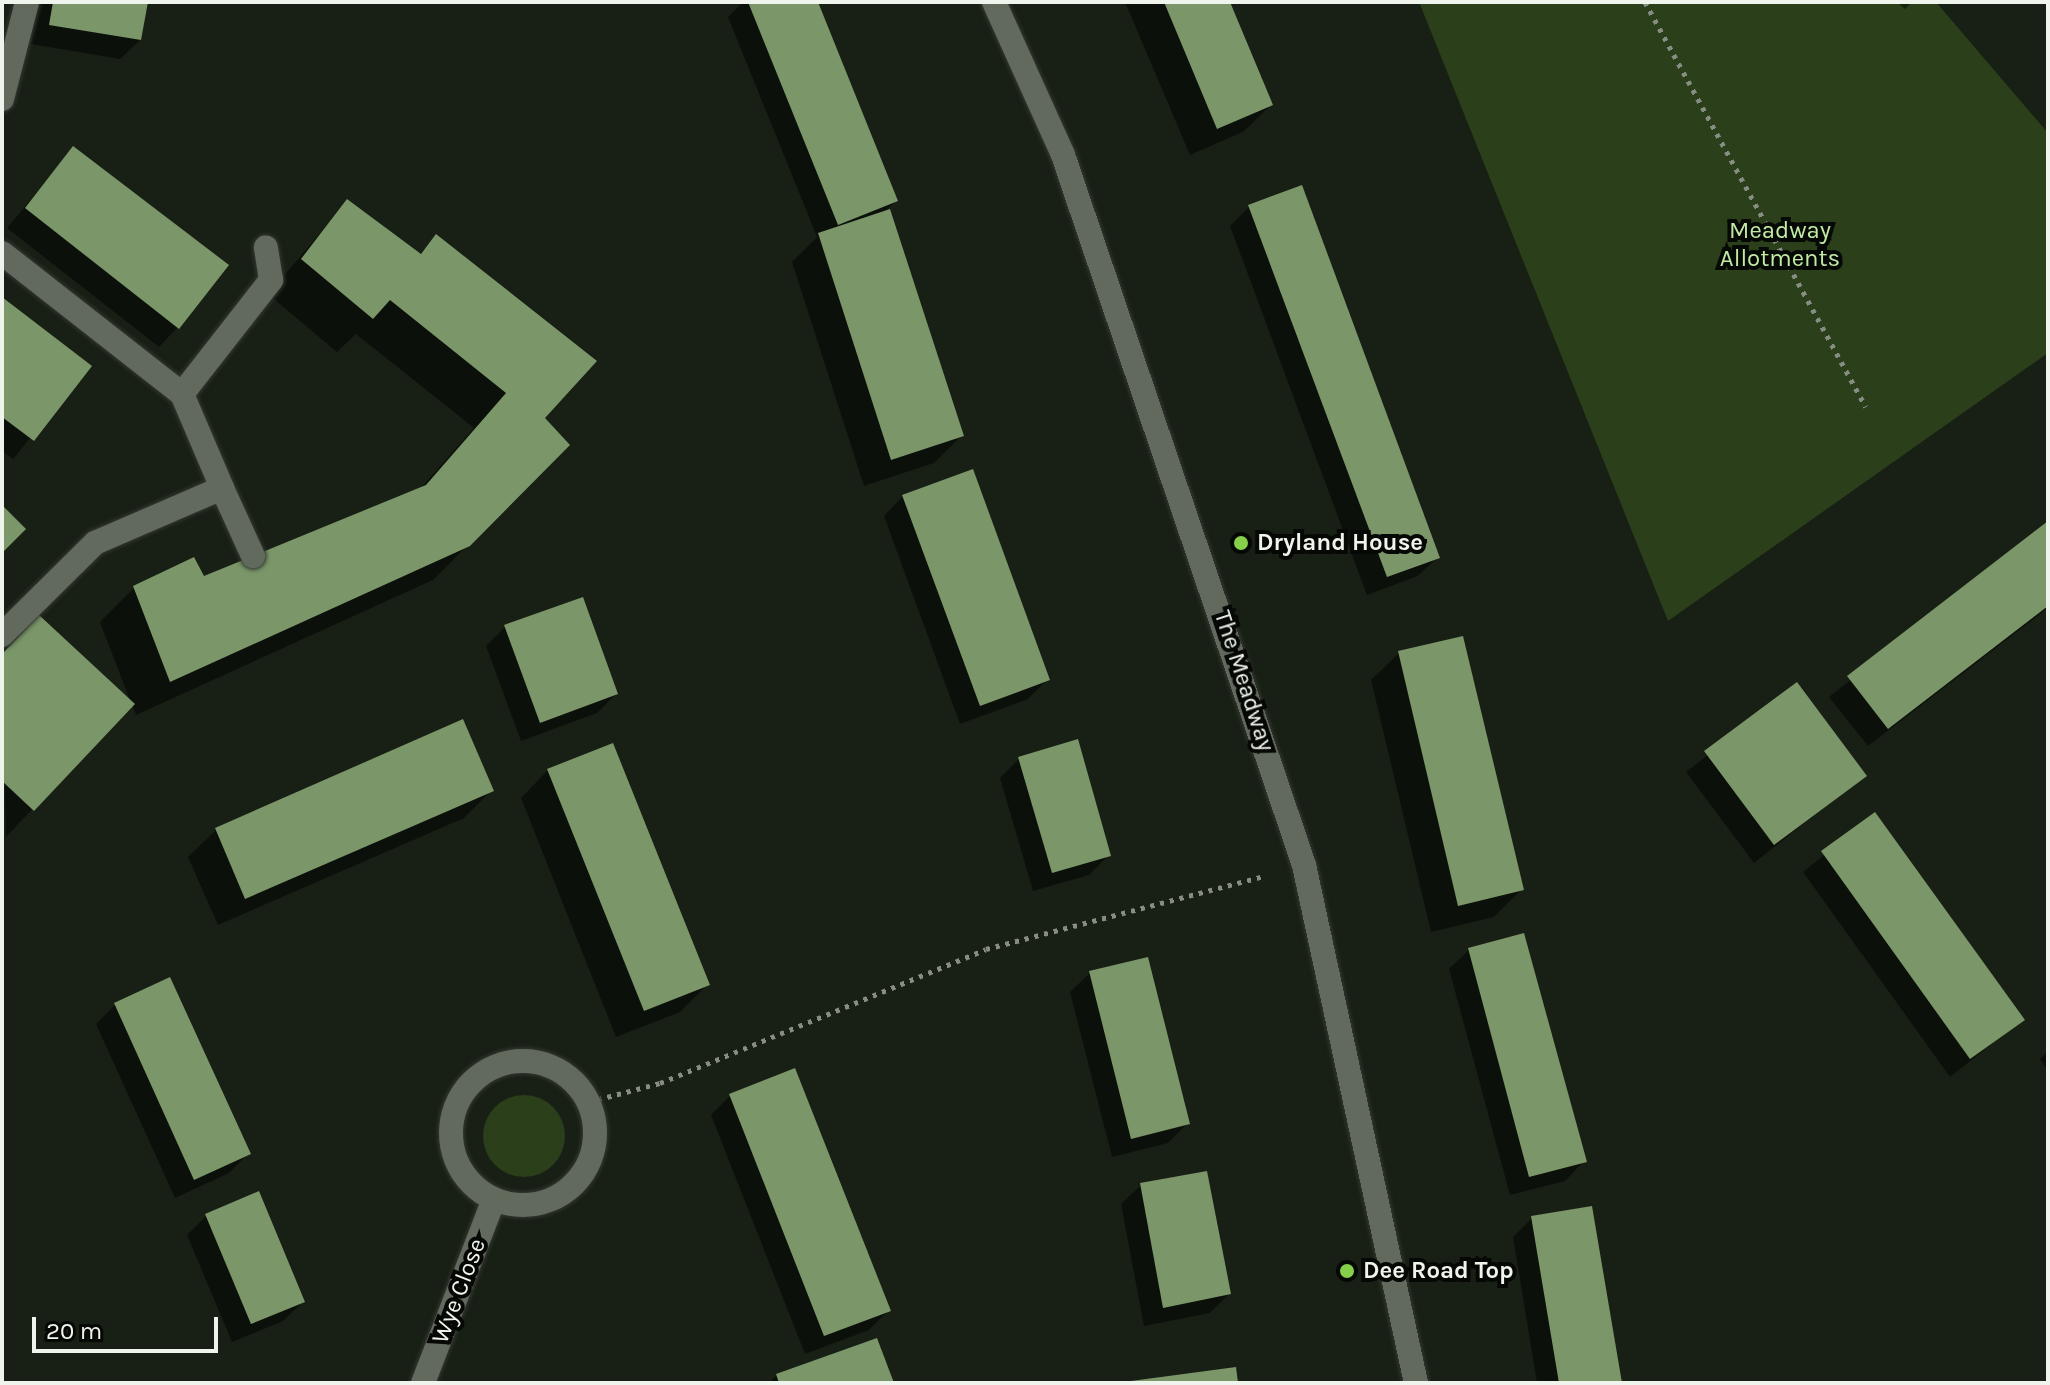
<!DOCTYPE html>
<html>
<head>
<meta charset="utf-8">
<style>
	body { margin:0 }
	#map { position:relative; width:2050px; height:1385px; overflow:hidden; background:#181f14; font-family:Karla,sans-serif }
	div>[style] { position:absolute }
	[style*='--x'] { left:calc(var(--x)*1px); top:calc(var(--y)*1px); width:calc(var(--w)*1px); rotate:calc(var(--a)*1deg) }
	.green>* { inset:0; background:#2a3f1a }
	.round { border-radius:50% }
	.shadow>* { inset:0; background:#0007 }
	.building>* { inset:0; background:#7b9769 }
	.path>* { height:5px; margin-top:-2.5px; transform-origin:0; background:repeating-linear-gradient(90deg,#878d83 0 4px,transparent 0 10px) }
	.roads { filter:drop-shadow(0 0 2px #333831) drop-shadow(0 0 2px #333831) }
	.lane>* { height:24px; margin:-12px; padding:0 12px; transform-origin:12px; border-radius:12px; background:#626a5d }
	.street>* { height:24px; margin:-12px; padding:0 12px; transform-origin:12px; border-radius:12px; background:#626a5d }
	.street>.ring { margin:-12px; padding:0; box-sizing:content-box; background:none; border:24px solid #626a5d; border-radius:50% }
	.secondary>* { height:24px; margin:-12px; padding:0 12px; transform-origin:12px; border-radius:12px; background:#626a5d }
	.dots>* { width:22px; height:22px; translate:-50% -50%; box-sizing:border-box; border:4px solid #050804; border-radius:50% }
	span { translate:-50% -50%; white-space:nowrap; text-align:center; line-height:1.15; -webkit-text-stroke:8px #050804; paint-order:stroke }
	.park-label { font-size:24px; color:#c1eba5 }
	.poi-label { font-size:24px; color:#eff4ec; font-weight:700 }
	.left { translate:0 -50%; text-align:left }
	.street-label { font-size:24px; color:#eff4ec }
	.frame { position:absolute; inset:0; border:4px solid #eff4ec; pointer-events:none }
	.scale { position:absolute; left:32px; top:1317px; width:186px; height:36px; box-sizing:border-box; border:4px solid #eff4ec; border-top:0; padding-left:10px; font-size:24px; line-height:28px; white-space:nowrap; color:#eff4ec; -webkit-text-stroke:6px #050804; paint-order:stroke }
</style>
</head>
<body>
<div id="map">
	<div class="green">
		<i style="clip-path:polygon(1419px 2px,1936px 2px,2048px 133px,2048px 353px,1668px 621px)"></i>
		<i class="round" style="left:483px;top:1095px;width:82px;height:82px"></i>
	</div>
	<div class="shadow">
		<i style="clip-path:polygon(38px 2px,146px 2px,140px 40px,120px 59px,31px 44px)"></i>
		<i style="clip-path:polygon(743px 2px,816px 2px,896px 201px,882px 214px,961px 436px,934px 463px,864px 486px,792px 262px,817px 237px,728px 17px)"></i>
		<i style="clip-path:polygon(1125px 2px,1227px 2px,1271px 105px,1243px 132px,1190px 155px)"></i>
		<i style="clip-path:polygon(1897px 2px,1912px 2px,1905px 9px)"></i>
		<i style="clip-path:polygon(74px 148px,178px 327px,159px 347px,7px 228px)"></i>
		<i style="clip-path:polygon(347px 202px,419px 255px,436px 237px,542px 418px,567px 445px,433px 580px,136px 715px,132px 704px,6px 837px,2px 655px,131px 703px,100px 622px,134px 588px,203px 579px,420px 489px,474px 428px,356px 334px,337px 352px,268px 294px)"></i>
		<i style="clip-path:polygon(1249px 207px,1438px 557px,1418px 576px,1367px 595px,1230px 226px)"></i>
		<i style="clip-path:polygon(2px 300px,89px 366px,13px 459px,2px 451px)"></i>
		<i style="clip-path:polygon(903px 496px,1048px 679px,1028px 699px,960px 724px,884px 516px)"></i>
		<i style="clip-path:polygon(2048px 524px,2048px 608px,1868px 746px,1829px 697px)"></i>
		<i style="clip-path:polygon(505px 627px,616px 694px,597px 713px,521px 741px,486px 646px)"></i>
		<i style="clip-path:polygon(1399px 653px,1522px 889px,1494px 917px,1431px 932px,1371px 680px)"></i>
		<i style="clip-path:polygon(1797px 685px,1864px 776px,1754px 863px,1686px 772px)"></i>
		<i style="clip-path:polygon(462px 722px,492px 790px,464px 818px,218px 925px,188px 857px,216px 830px)"></i>
		<i style="clip-path:polygon(1019px 759px,1108px 856px,1089px 875px,1033px 891px,1000px 778px)"></i>
		<i style="clip-path:polygon(548px 770px,708px 984px,680px 1012px,616px 1037px,521px 798px)"></i>
		<i style="clip-path:polygon(1875px 815px,2022px 1020px,1950px 1077px,1803px 872px)"></i>
		<i style="clip-path:polygon(1469px 950px,1584px 1161px,1565px 1181px,1510px 1195px,1449px 969px)"></i>
		<i style="clip-path:polygon(1090px 973px,1188px 1123px,1168px 1143px,1112px 1157px,1070px 992px)"></i>
		<i style="clip-path:polygon(115px 1005px,248px 1154px,229px 1173px,175px 1198px,96px 1024px)"></i>
		<i style="clip-path:polygon(2048px 1051px,2048px 1071px,2040px 1059px)"></i>
		<i style="clip-path:polygon(730px 1096px,889px 1310px,869px 1330px,805px 1354px,711px 1115px)"></i>
		<i style="clip-path:polygon(1141px 1185px,1229px 1294px,1210px 1313px,1144px 1326px,1121px 1204px)"></i>
		<i style="clip-path:polygon(206px 1216px,303px 1302px,283px 1321px,232px 1342px,187px 1235px)"></i>
		<i style="clip-path:polygon(1532px 1218px,1620px 1383px,1537px 1383px,1513px 1237px)"></i>
		<i style="clip-path:polygon(777px 1375px,892px 1383px,769px 1383px)"></i>
	</div>
	<div class="building">
		<i style="clip-path:polygon(53px 2px,148px 2px,141px 40px,49px 25px)"></i>
		<i style="clip-path:polygon(748px 2px,818px 2px,898px 201px,838px 225px)"></i>
		<i style="clip-path:polygon(1164px 2px,1230px 2px,1273px 105px,1217px 129px)"></i>
		<i style="clip-path:polygon(73px 146px,229px 265px,179px 329px,25px 208px)"></i>
		<i style="clip-path:polygon(1302px 185px,1440px 558px,1387px 577px,1248px 205px)"></i>
		<i style="clip-path:polygon(347px 199px,421px 254px,436px 234px,597px 361px,545px 418px,570px 445px,470px 546px,170px 682px,133px 586px,194px 557px,204px 576px,426px 485px,506px 393px,390px 300px,373px 319px,301px 259px)"></i>
		<i style="clip-path:polygon(890px 209px,964px 436px,891px 460px,818px 233px)"></i>
		<i style="clip-path:polygon(2px 297px,92px 366px,34px 441px,2px 417px)"></i>
		<i style="clip-path:polygon(973px 469px,1050px 680px,980px 706px,902px 495px)"></i>
		<i style="clip-path:polygon(2px 505px,26px 529px,2px 553px)"></i>
		<i style="clip-path:polygon(2048px 521px,2048px 606px,1888px 729px,1847px 676px)"></i>
		<i style="clip-path:polygon(583px 597px,618px 694px,540px 723px,504px 625px)"></i>
		<i style="clip-path:polygon(39px 615px,135px 704px,34px 811px,2px 781px,2px 654px)"></i>
		<i style="clip-path:polygon(1463px 636px,1524px 890px,1458px 906px,1398px 651px)"></i>
		<i style="clip-path:polygon(1797px 682px,1867px 776px,1774px 845px,1704px 751px)"></i>
		<i style="clip-path:polygon(463px 719px,494px 791px,245px 899px,215px 828px)"></i>
		<i style="clip-path:polygon(1078px 739px,1111px 856px,1052px 873px,1018px 757px)"></i>
		<i style="clip-path:polygon(613px 743px,710px 985px,644px 1011px,547px 769px)"></i>
		<i style="clip-path:polygon(1875px 812px,2025px 1020px,1970px 1059px,1821px 851px)"></i>
		<i style="clip-path:polygon(1524px 933px,1587px 1162px,1529px 1177px,1468px 948px)"></i>
		<i style="clip-path:polygon(1148px 957px,1190px 1124px,1131px 1139px,1089px 971px)"></i>
		<i style="clip-path:polygon(170px 977px,251px 1154px,194px 1180px,114px 1003px)"></i>
		<i style="clip-path:polygon(795px 1068px,891px 1311px,824px 1336px,729px 1094px)"></i>
		<i style="clip-path:polygon(1207px 1171px,1231px 1294px,1163px 1308px,1140px 1183px)"></i>
		<i style="clip-path:polygon(259px 1191px,305px 1302px,251px 1324px,205px 1214px)"></i>
		<i style="clip-path:polygon(1592px 1206px,1622px 1383px,1559px 1383px,1531px 1216px)"></i>
		<i style="clip-path:polygon(877px 1338px,894px 1383px,779px 1383px,776px 1374px)"></i>
		<i style="clip-path:polygon(1236px 1367px,1238px 1383px,1131px 1383px,1131px 1381px)"></i>
	</div>
	<div class="path">
		<i style="--x:1645;--y:2;--w:461;--a:61.4"></i>
		<i style="--x:588;--y:1102;--w:74;--a:-14.8"></i>
		<i style="--x:660;--y:1083;--w:352;--a:-22.3"></i>
		<i style="--x:986;--y:949;--w:284;--a:-14.7"></i>
	</div>
	<div class="roads">
		<div class="lane">
			<i style="--x:182;--y:394;--w:145;--a:-52"></i>
			<i style="--x:271;--y:280;--w:33;--a:-99"></i>
			<i style="--x:222;--y:488;--w:75;--a:65.5"></i>
		</div>
		<div class="street">
			<i style="--x:2;--y:99;--w:100;--a:-75.5"></i>
			<i style="--x:2;--y:253;--w:229;--a:38.1"></i>
			<i style="--x:182;--y:394;--w:102;--a:66.9"></i>
			<i style="--x:222;--y:488;--w:138;--a:156.6"></i>
			<i style="--x:95;--y:543;--w:131;--a:135.3"></i>
			<i class="ring" style="left:451px;top:1061px;width:120px;height:120px"></i>
			<i style="--x:423;--y:1383;--w:197;--a:-68.9"></i>
		</div>
		<div class="secondary">
			<i style="--x:994;--y:2;--w:168;--a:65.7"></i>
			<i style="--x:1063;--y:155;--w:750;--a:71.25"></i>
			<i style="--x:1304;--y:865;--w:530;--a:77.8"></i>
		</div>
	</div>
	<div class="dots">
		<i style="left:1241px;top:543px;background:#86cf4b"></i>
		<i style="left:1347px;top:1271px;background:#86cf4b"></i>
	</div>
	<div class="park-label">
		<span style="left:1780px;top:245px">Meadway<br>Allotments</span>
	</div>
	<div class="poi-label">
		<span class="left" style="left:1257px;top:543px">Dryland House</span>
		<span class="left" style="left:1363px;top:1271px">Dee Road Top</span>
	</div>
	<div class="street-label">
		<span style="left:1244px;top:681px;rotate:72deg">The Meadway</span>
		<span style="left:459px;top:1291px;rotate:-69deg">Wye Close</span>
	</div>
	<div class="frame"></div>
	<div class="scale">20 m</div>
</div>
</body>
</html>
